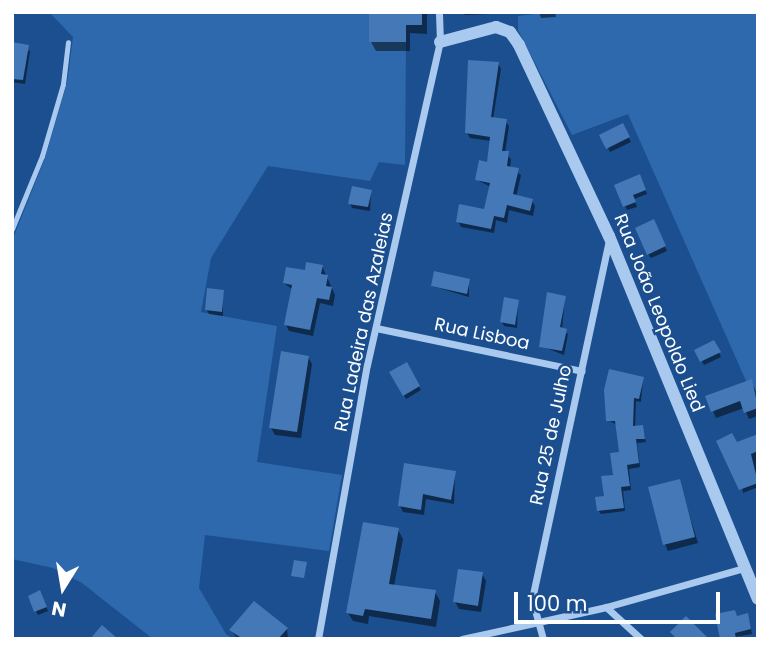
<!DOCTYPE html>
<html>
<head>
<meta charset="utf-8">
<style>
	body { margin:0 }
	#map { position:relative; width:770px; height:651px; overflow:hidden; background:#1b4f8f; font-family:Poppins,sans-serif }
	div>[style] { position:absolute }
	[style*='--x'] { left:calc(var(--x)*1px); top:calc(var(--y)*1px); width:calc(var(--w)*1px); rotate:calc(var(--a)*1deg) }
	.green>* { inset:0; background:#2e69ad }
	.shadow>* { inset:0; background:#0007 }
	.building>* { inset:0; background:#4478b7 }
	.service>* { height:5px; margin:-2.5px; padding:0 2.5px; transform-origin:2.5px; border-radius:2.5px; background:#a9c9ee }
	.minor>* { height:7px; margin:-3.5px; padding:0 3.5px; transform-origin:3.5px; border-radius:3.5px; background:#a9c9ee }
	.tertiary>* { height:12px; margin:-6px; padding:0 6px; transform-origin:6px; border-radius:6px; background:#a9c9ee }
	span { translate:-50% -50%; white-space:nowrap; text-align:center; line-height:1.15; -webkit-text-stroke:5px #1b4f8f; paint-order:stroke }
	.street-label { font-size:18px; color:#fff }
	.frame { position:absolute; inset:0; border:14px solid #fff; pointer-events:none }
	.north { position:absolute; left:28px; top:553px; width:70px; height:70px; -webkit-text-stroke:5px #1b4f8f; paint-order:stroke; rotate:191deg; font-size:19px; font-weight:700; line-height:28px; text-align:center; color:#fff }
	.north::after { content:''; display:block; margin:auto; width:24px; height:32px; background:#fff; clip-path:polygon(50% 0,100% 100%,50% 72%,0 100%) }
	.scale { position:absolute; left:514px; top:592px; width:206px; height:32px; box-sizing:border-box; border:4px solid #fff; border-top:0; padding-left:9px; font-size:21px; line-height:24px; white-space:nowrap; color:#fff; -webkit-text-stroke:5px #1b4f8f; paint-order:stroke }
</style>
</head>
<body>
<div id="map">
	<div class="green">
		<i style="clip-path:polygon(49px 12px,369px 12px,369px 42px,406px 42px,405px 165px,379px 162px,370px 181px,268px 166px,211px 258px,201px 312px,277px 326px,257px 462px,342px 475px,329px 551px,205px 535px,199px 588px,226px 634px,233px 639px,153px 639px,82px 583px,53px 568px,12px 559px,12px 241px,45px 158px,67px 83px,73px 37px)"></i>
		<i style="clip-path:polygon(551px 12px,758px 12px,758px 408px,628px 114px,572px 135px,518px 30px,518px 16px)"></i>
	</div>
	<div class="shadow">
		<i style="clip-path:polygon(371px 12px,427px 12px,427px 34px,410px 33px,410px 51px,376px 51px,371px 42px)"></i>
		<i style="clip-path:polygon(463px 12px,489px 12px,489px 14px,465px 15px)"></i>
		<i style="clip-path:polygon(539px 12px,555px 12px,556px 17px,541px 18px)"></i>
		<i style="clip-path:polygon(12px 44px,30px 51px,25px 84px,12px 82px)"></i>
		<i style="clip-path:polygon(498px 63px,501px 69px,493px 119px,505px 121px,509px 126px,505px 153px,511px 159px,510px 168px,521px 175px,516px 197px,532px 201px,535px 206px,533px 216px,509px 210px,507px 223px,496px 220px,494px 233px,461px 227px,458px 221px,486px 211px,491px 187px,477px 180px,488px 164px,491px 141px,470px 138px,467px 133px)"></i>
		<i style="clip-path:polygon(622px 125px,631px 142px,610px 152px,602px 136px)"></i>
		<i style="clip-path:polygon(642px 181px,647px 194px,634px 199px,637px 207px,627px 210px,616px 186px)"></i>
		<i style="clip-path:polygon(371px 191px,370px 211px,352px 208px,350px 203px)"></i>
		<i style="clip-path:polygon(655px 225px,667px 251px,651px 258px,648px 254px)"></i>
		<i style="clip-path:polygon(322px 266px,335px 295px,333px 306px,320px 303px,313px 336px,289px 331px,286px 325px,293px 290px,284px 283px)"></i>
		<i style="clip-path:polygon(469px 281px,469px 297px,432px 286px)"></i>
		<i style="clip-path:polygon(223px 291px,223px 316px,209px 314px,207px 310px)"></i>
		<i style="clip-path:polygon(565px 297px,562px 330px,568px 334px,564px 355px,541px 346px)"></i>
		<i style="clip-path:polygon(518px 301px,517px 328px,504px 326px,502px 322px)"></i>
		<i style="clip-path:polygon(714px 342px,721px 357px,704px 365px,696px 351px)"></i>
		<i style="clip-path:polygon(308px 357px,312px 364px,301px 438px,275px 435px,271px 428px)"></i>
		<i style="clip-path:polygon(406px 364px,421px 390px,406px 399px,391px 373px)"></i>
		<i style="clip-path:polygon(643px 379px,641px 402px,636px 401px,635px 428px,642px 427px,646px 442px,637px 443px,640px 467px,629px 469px,631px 490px,623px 491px,625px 511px,601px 514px,598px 510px,621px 454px,617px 425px,608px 420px)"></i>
		<i style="clip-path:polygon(751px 381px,758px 395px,758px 416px,749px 419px,744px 408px,716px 418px,713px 411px)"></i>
		<i style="clip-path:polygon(758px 436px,758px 487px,743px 493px,736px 444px)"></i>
		<i style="clip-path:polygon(455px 473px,454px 504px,426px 499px,424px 515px,403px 512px,400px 506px)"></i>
		<i style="clip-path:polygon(679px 481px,698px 543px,668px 551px,665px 544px)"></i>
		<i style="clip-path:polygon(398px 530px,403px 539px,394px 586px,435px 592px,440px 601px,436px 627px,369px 616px,368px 624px,353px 621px,348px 613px)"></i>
		<i style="clip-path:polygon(482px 574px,486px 581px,481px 612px,459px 609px,455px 602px)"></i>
		<i style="clip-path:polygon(42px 597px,48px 611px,38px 615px,36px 611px)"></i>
		<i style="clip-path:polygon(737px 618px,749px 619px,752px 634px,722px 639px)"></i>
		<i style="clip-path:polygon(287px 629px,288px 639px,238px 639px,231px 630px)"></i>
	</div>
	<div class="building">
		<i style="clip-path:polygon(369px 12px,422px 12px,422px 25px,406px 25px,406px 42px,369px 42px)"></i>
		<i style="clip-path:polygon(12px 42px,29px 45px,23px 80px,12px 79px)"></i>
		<i style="clip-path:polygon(468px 60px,499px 62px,491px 117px,507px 119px,502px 151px,509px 151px,507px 166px,519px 168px,513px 194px,533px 199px,530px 211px,507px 205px,504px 218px,494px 216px,491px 229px,456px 222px,459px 204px,484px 209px,490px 183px,475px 180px,479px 160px,487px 162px,490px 137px,465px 133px)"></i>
		<i style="clip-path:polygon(623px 123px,630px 137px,606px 149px,599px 135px)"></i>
		<i style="clip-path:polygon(640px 174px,646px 190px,633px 195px,636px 202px,623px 207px,614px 185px)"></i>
		<i style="clip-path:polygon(352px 186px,372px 190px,368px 207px,348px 204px)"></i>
		<i style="clip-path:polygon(654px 219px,666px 246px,647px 255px,635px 228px)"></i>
		<i style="clip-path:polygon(306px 262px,323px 265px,321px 274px,328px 275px,326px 286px,332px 287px,329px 300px,317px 298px,310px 330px,284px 325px,292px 285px,283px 283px,286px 267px,305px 270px)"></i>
		<i style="clip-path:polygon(434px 271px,470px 279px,467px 294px,431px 286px)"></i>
		<i style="clip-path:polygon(207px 288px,224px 290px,222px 312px,205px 310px)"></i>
		<i style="clip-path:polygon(547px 292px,566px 296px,560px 327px,567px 329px,562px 351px,539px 347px)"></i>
		<i style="clip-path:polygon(504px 297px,519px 300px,515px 325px,500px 322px)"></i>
		<i style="clip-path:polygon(714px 340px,721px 352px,700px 362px,694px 350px)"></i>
		<i style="clip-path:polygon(281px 351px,309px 356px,297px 432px,269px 428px)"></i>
		<i style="clip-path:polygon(407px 362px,420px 386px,403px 396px,389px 372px)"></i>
		<i style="clip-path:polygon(609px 369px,644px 377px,639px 399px,634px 398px,633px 426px,643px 425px,645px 439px,636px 439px,639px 463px,627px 465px,630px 486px,621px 487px,624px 508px,597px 511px,595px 497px,604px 496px,601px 476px,613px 475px,610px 453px,619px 452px,615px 421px,606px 421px,604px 390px)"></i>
		<i style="clip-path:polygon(752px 379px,758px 408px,744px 413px,740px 401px,711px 412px,705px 396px)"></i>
		<i style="clip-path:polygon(732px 433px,737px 442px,758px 434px,758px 451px,751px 454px,758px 483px,739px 490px,716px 441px)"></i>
		<i style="clip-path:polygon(404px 463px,456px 471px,451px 500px,423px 494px,421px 510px,398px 506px)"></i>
		<i style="clip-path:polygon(680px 479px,695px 537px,663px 545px,648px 487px)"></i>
		<i style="clip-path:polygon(363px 522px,399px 528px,389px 584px,436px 590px,431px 619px,365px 609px,363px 616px,346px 613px)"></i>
		<i style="clip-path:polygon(294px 560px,307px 562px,304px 578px,291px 576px)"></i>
		<i style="clip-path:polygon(458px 569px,483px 572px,478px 606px,453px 602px)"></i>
		<i style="clip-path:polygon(40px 590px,47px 607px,34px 612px,28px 596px)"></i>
		<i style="clip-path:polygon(254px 601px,288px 628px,278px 639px,243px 639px,229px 630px)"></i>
		<i style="clip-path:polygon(735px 610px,737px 616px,748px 613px,751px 629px,735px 633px,736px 639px,720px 639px,715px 614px)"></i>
		<i style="clip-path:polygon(686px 616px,709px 639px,677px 639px,670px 632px)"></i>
		<i style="clip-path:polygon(102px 625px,118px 639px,90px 639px)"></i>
	</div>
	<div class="service">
		<i style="--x:12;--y:229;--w:79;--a:-67.7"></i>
		<i style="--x:42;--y:156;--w:75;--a:-73.7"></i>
		<i style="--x:63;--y:84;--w:42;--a:-83.2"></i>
	</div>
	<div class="minor">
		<i style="--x:376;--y:328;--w:210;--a:11.8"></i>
		<i style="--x:606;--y:607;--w:47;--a:42.4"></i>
		<i style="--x:318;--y:639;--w:278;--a:-79.9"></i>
		<i style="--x:367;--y:365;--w:331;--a:-77.3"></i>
		<i style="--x:440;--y:42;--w:30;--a:-92"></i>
		<i style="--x:462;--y:639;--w:148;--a:-12.5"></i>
		<i style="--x:606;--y:607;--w:143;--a:-15.8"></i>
		<i style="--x:543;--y:639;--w:41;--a:-105.4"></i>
		<i style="--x:532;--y:599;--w:367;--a:-77.9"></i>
	</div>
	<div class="tertiary">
		<i style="--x:440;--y:42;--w:58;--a:-15"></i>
		<i style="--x:496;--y:27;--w:15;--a:20"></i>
		<i style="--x:510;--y:32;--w:16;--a:55"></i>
		<i style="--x:519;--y:45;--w:211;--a:64.8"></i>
		<i style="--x:609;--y:236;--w:392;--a:67.7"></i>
	</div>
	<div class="street-label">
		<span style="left:659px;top:313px;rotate:68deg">Rua João Leopoldo Lied</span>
		<span style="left:364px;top:322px;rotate:-78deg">Rua Ladeira das Azaleias</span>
		<span style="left:482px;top:334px;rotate:12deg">Rua Lisboa</span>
		<span style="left:551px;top:435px;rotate:-78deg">Rua 25 de Julho</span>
	</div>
	<div class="frame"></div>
	<div class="north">N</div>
	<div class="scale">100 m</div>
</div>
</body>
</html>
